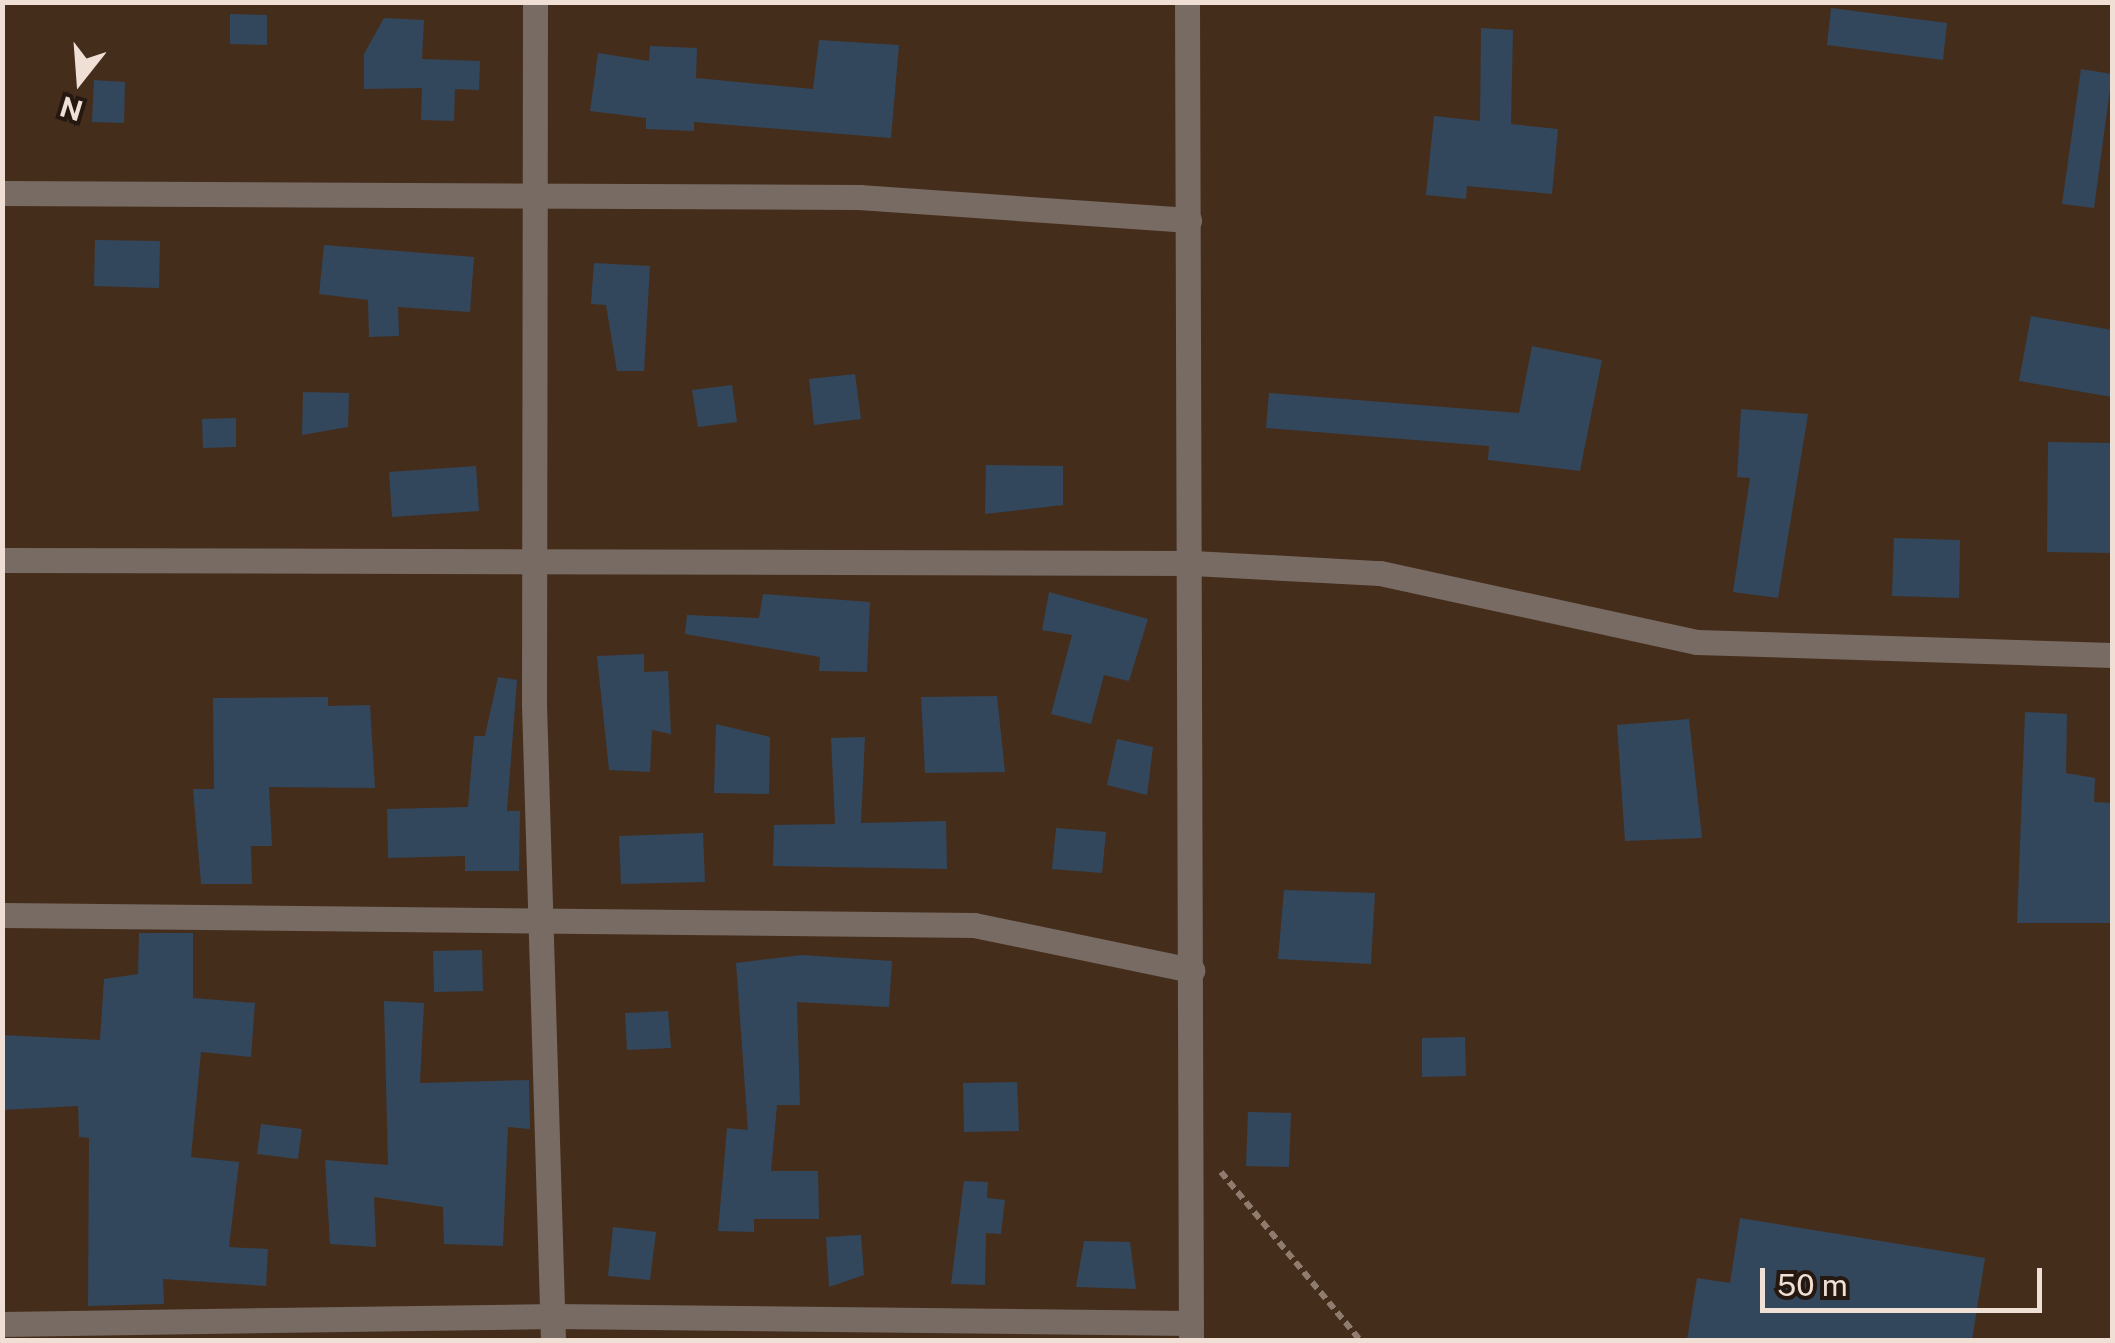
<!DOCTYPE html>
<html>
<head>
<meta charset="utf-8">
<style>
	body { margin:0 }
	#map { position:relative; width:2115px; height:1343px; overflow:hidden; background:#452d1c; font-family:"Public Sans",sans-serif }
	div>[style] { position:absolute }
	[style*='--x'] { left:calc(var(--x)*1px); top:calc(var(--y)*1px); width:calc(var(--w)*1px); rotate:calc(var(--a)*1deg) }
	.building>* { inset:0; background:#32475c }
	.path>* { height:6px; margin-top:-3px; transform-origin:0; background:repeating-linear-gradient(90deg,#907c6e 0 8px,transparent 0 13px) }
	.minor>* { height:25px; margin:-12.5px; padding:0 12.5px; transform-origin:12.5px; border-radius:12.5px; background:#786b63 }
	span { translate:-50% -50%; white-space:nowrap; text-align:center; line-height:1.15; -webkit-text-stroke:8px #241811; paint-order:stroke }
	.frame { position:absolute; inset:0; border:5px solid #efdfd5; pointer-events:none }
	.north { position:absolute; left:30px; top:30px; width:100px; height:100px; -webkit-text-stroke:8px #241811; paint-order:stroke; rotate:197deg; font-size:28px; font-weight:700; line-height:40px; text-align:center; color:#efdfd5 }
	.north::after { content:''; display:block; margin:auto; width:35px; height:45px; background:#efdfd5; clip-path:polygon(50% 0,100% 100%,50% 72%,0 100%) }
	.scale { position:absolute; left:1760px; top:1268px; width:282px; height:45px; box-sizing:border-box; border:5px solid #efdfd5; border-top:0; padding-left:12px; font-size:30px; line-height:35px; white-space:nowrap; color:#efdfd5; -webkit-text-stroke:8px #241811; paint-order:stroke }
</style>
</head>
<body>
<div id="map">
	<div class="building">
		<i style="clip-path:polygon(1831px 8px,1947px 23px,1943px 60px,1827px 45px)"></i>
		<i style="clip-path:polygon(230px 14px,267px 15px,267px 45px,230px 44px)"></i>
		<i style="clip-path:polygon(384px 18px,424px 20px,422px 59px,480px 61px,479px 90px,455px 89px,454px 121px,421px 120px,422px 88px,364px 89px,364px 54px)"></i>
		<i style="clip-path:polygon(1481px 28px,1513px 30px,1511px 124px,1558px 129px,1552px 194px,1467px 186px,1466px 199px,1426px 195px,1434px 116px,1480px 121px)"></i>
		<i style="clip-path:polygon(819px 40px,899px 45px,891px 138px,694px 122px,694px 131px,646px 129px,646px 118px,590px 111px,598px 53px,649px 61px,650px 46px,697px 48px,696px 78px,813px 89px)"></i>
		<i style="clip-path:polygon(2081px 69px,2112px 74px,2094px 208px,2062px 204px)"></i>
		<i style="clip-path:polygon(94px 80px,125px 82px,124px 123px,92px 122px)"></i>
		<i style="clip-path:polygon(95px 240px,160px 241px,159px 288px,94px 286px)"></i>
		<i style="clip-path:polygon(324px 245px,474px 257px,470px 312px,398px 307px,399px 336px,369px 337px,368px 300px,319px 294px)"></i>
		<i style="clip-path:polygon(594px 263px,650px 266px,644px 371px,617px 371px,606px 305px,591px 304px)"></i>
		<i style="clip-path:polygon(2031px 316px,2112px 330px,2112px 397px,2019px 381px)"></i>
		<i style="clip-path:polygon(1532px 346px,1602px 360px,1580px 471px,1488px 460px,1489px 446px,1266px 428px,1269px 393px,1519px 413px)"></i>
		<i style="clip-path:polygon(855px 374px,861px 419px,814px 425px,809px 379px)"></i>
		<i style="clip-path:polygon(732px 385px,737px 422px,698px 427px,692px 390px)"></i>
		<i style="clip-path:polygon(303px 392px,349px 393px,348px 427px,302px 435px)"></i>
		<i style="clip-path:polygon(1741px 409px,1808px 414px,1778px 598px,1733px 592px,1750px 478px,1737px 477px)"></i>
		<i style="clip-path:polygon(236px 418px,236px 447px,203px 448px,202px 419px)"></i>
		<i style="clip-path:polygon(2048px 442px,2112px 443px,2112px 553px,2047px 552px)"></i>
		<i style="clip-path:polygon(986px 465px,1063px 466px,1063px 505px,985px 514px)"></i>
		<i style="clip-path:polygon(476px 466px,479px 511px,392px 517px,389px 472px)"></i>
		<i style="clip-path:polygon(1894px 538px,1960px 540px,1959px 598px,1892px 596px)"></i>
		<i style="clip-path:polygon(1049px 592px,1148px 619px,1129px 681px,1104px 675px,1091px 724px,1051px 714px,1072px 635px,1042px 630px)"></i>
		<i style="clip-path:polygon(763px 594px,870px 602px,867px 672px,819px 671px,820px 657px,685px 634px,687px 615px,759px 618px)"></i>
		<i style="clip-path:polygon(644px 654px,644px 672px,668px 671px,671px 734px,652px 730px,650px 772px,609px 770px,597px 656px)"></i>
		<i style="clip-path:polygon(498px 677px,517px 680px,507px 811px,520px 811px,519px 871px,465px 871px,465px 856px,388px 858px,387px 809px,468px 807px,474px 736px,485px 736px)"></i>
		<i style="clip-path:polygon(997px 696px,1005px 772px,925px 773px,921px 697px)"></i>
		<i style="clip-path:polygon(328px 697px,328px 706px,370px 705px,375px 788px,269px 787px,272px 846px,251px 846px,252px 884px,201px 884px,193px 789px,214px 789px,213px 698px)"></i>
		<i style="clip-path:polygon(2025px 712px,2067px 714px,2066px 773px,2095px 778px,2094px 802px,2112px 803px,2112px 923px,2017px 923px)"></i>
		<i style="clip-path:polygon(1689px 719px,1702px 838px,1625px 841px,1617px 725px)"></i>
		<i style="clip-path:polygon(716px 724px,770px 737px,769px 794px,714px 793px)"></i>
		<i style="clip-path:polygon(865px 737px,861px 823px,946px 821px,947px 869px,773px 866px,774px 825px,835px 824px,831px 738px)"></i>
		<i style="clip-path:polygon(1117px 739px,1153px 747px,1147px 795px,1107px 785px)"></i>
		<i style="clip-path:polygon(1056px 828px,1106px 832px,1102px 873px,1052px 869px)"></i>
		<i style="clip-path:polygon(703px 833px,705px 882px,621px 884px,619px 836px)"></i>
		<i style="clip-path:polygon(1284px 890px,1375px 893px,1371px 964px,1278px 959px)"></i>
		<i style="clip-path:polygon(139px 933px,193px 933px,193px 998px,255px 1003px,251px 1057px,201px 1052px,191px 1157px,239px 1162px,229px 1247px,268px 1249px,266px 1286px,163px 1279px,164px 1304px,88px 1306px,89px 1138px,79px 1137px,78px 1106px,2px 1110px,2px 1035px,100px 1040px,104px 979px,138px 974px)"></i>
		<i style="clip-path:polygon(482px 950px,483px 991px,434px 992px,433px 951px)"></i>
		<i style="clip-path:polygon(802px 955px,892px 961px,889px 1007px,797px 1002px,800px 1105px,777px 1105px,771px 1171px,818px 1171px,819px 1219px,754px 1219px,754px 1232px,718px 1231px,727px 1128px,748px 1130px,736px 963px)"></i>
		<i style="clip-path:polygon(384px 1001px,424px 1003px,420px 1083px,529px 1080px,530px 1129px,508px 1127px,503px 1246px,444px 1244px,443px 1207px,374px 1197px,376px 1247px,330px 1244px,325px 1160px,388px 1165px)"></i>
		<i style="clip-path:polygon(668px 1011px,671px 1048px,627px 1050px,625px 1013px)"></i>
		<i style="clip-path:polygon(1465px 1037px,1466px 1076px,1422px 1077px,1422px 1038px)"></i>
		<i style="clip-path:polygon(1017px 1082px,1019px 1131px,964px 1132px,963px 1083px)"></i>
		<i style="clip-path:polygon(1248px 1112px,1291px 1113px,1289px 1167px,1246px 1166px)"></i>
		<i style="clip-path:polygon(261px 1124px,302px 1129px,298px 1159px,257px 1154px)"></i>
		<i style="clip-path:polygon(964px 1181px,988px 1182px,987px 1198px,1005px 1200px,1001px 1234px,986px 1233px,985px 1285px,951px 1284px)"></i>
		<i style="clip-path:polygon(1740px 1218px,1985px 1258px,1972px 1340px,1687px 1340px,1697px 1278px,1730px 1283px)"></i>
		<i style="clip-path:polygon(613px 1227px,656px 1232px,650px 1280px,608px 1276px)"></i>
		<i style="clip-path:polygon(861px 1235px,864px 1275px,829px 1287px,826px 1237px)"></i>
		<i style="clip-path:polygon(1084px 1241px,1130px 1242px,1136px 1289px,1076px 1287px)"></i>
	</div>
	<div class="path">
		<i style="--x:1221;--y:1172;--w:218;--a:50.4"></i>
	</div>
	<div class="minor">
		<i style="--x:535;--y:2;--w:702;--a:90.08"></i>
		<i style="--x:534;--y:704;--w:636;--a:88.29"></i>
		<i style="--x:1187;--y:2;--w:1338;--a:89.83"></i>
		<i style="--x:2;--y:193;--w:857;--a:0.27"></i>
		<i style="--x:859;--y:197;--w:331;--a:4"></i>
		<i style="--x:2;--y:560;--w:1191;--a:0.14"></i>
		<i style="--x:1193;--y:563;--w:187;--a:3.1"></i>
		<i style="--x:1380;--y:573;--w:324;--a:12.3"></i>
		<i style="--x:1697;--y:642;--w:415;--a:1.8"></i>
		<i style="--x:2;--y:915;--w:972;--a:0.59"></i>
		<i style="--x:974;--y:925;--w:223;--a:11.7"></i>
		<i style="--x:2;--y:1324;--w:551;--a:-0.83"></i>
		<i style="--x:553;--y:1316;--w:638;--a:0.63"></i>
	</div>
	<div class="frame"></div>
	<div class="north">N</div>
	<div class="scale">50 m</div>
</div>
</body>
</html>
